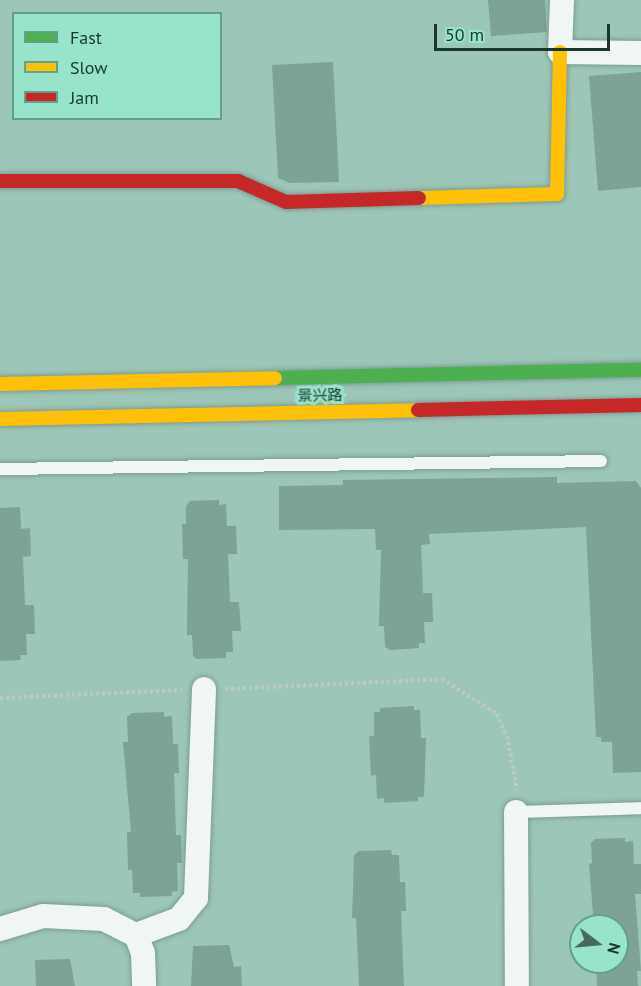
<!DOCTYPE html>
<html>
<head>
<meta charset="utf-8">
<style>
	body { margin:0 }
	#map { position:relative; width:641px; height:986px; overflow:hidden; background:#9cc6b8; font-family:"PT Sans","Noto Sans SC",sans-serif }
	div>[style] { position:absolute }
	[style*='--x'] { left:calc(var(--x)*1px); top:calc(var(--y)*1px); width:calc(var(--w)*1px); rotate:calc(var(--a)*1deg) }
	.building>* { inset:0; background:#7da297 }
	.path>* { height:4px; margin-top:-2px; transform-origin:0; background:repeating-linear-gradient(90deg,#bcc9c5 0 3px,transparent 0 6px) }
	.roads { filter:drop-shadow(0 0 2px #7c9d93) drop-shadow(0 0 2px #7c9d93) }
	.lane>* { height:12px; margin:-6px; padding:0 6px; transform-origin:6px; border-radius:6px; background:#f0f6f4 }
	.street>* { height:24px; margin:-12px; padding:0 12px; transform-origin:12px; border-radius:12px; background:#f0f6f4 }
	.fast>* { height:14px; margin:-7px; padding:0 7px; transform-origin:7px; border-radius:7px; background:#4caf50 }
	.slow>* { height:14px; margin:-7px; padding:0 7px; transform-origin:7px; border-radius:7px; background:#ffc107 }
	.jam>* { height:14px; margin:-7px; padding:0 7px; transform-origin:7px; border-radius:7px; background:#c62828 }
	span { translate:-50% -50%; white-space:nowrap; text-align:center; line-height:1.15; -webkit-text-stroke:6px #97e4cb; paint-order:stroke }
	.street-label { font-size:15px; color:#18382e }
	.legend { position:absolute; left:12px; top:12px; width:210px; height:108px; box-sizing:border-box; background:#97e4cb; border:2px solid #649f8c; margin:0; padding:8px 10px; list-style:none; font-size:18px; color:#18382e }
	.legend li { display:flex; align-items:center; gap:12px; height:30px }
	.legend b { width:30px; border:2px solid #649f8c }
	.north { position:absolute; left:569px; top:914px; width:60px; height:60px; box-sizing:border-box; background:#97e4cb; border:2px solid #649f8c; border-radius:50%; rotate:106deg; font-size:16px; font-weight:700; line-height:24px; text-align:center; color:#18382e }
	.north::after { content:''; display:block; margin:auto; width:21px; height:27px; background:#466a5e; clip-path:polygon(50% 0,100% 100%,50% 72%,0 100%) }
	.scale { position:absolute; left:434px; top:24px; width:176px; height:27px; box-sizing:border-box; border:3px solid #18382e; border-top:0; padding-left:8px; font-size:18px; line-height:21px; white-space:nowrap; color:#18382e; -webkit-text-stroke:4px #97e4cb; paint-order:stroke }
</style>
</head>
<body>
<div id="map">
	<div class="building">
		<i style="clip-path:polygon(488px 0,545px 0,547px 32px,491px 36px)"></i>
		<i style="clip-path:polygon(333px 62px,339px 182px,290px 183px,278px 178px,272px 65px)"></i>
		<i style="clip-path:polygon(641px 72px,641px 187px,598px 191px,589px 76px)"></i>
		<i style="clip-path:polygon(557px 477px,557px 483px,636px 481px,641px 488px,641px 772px,613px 773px,612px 742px,601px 742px,601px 737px,596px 737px,586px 527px,429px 534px,430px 544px,421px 545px,423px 593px,432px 593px,433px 622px,424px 622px,425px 643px,419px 643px,419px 648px,390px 650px,385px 647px,384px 626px,379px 626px,381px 550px,376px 550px,375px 529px,279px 530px,279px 486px,343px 485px,343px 480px)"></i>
		<i style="clip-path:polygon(219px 500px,219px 505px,226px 504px,227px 526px,236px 526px,237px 554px,228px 554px,230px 602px,239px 602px,241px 631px,232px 631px,233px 652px,226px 652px,226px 658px,197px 659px,193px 656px,192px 635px,187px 635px,188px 559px,183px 559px,182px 524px,186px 524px,186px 506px,190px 501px)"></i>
		<i style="clip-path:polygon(20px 507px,21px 529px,30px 528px,31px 556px,23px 557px,25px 605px,34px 605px,35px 634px,26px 634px,27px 655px,20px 655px,21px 660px,0 661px,0 508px)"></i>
		<i style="clip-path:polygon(414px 706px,414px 710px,420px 710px,421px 738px,426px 738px,424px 797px,418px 797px,418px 801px,384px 803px,384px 798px,377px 799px,376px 775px,371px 776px,369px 736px,374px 736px,374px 712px,380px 712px,380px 708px)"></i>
		<i style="clip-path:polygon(164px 712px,164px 717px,172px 716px,173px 744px,178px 744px,179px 773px,174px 773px,176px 835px,181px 835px,182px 863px,177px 863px,178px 891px,172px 892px,172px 896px,140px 897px,140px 893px,133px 893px,132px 870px,128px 870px,127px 832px,131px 832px,123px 742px,128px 742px,127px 717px,132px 713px)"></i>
		<i style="clip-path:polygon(625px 838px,625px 842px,633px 841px,634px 864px,641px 864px,641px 894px,635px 894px,641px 971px,637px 971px,638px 986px,597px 986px,596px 962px,617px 962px,617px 926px,594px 926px,589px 864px,592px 863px,591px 843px,595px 839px)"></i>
		<i style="clip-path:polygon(391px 850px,392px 855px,399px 855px,400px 882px,405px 882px,406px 911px,401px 911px,404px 986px,359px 986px,356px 918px,352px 918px,354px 855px,359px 851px)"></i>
		<i style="clip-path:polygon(229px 945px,234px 967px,241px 966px,242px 986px,191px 986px,193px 946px)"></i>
		<i style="clip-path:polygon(70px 959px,75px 986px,36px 986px,35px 960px)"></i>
	</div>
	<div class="path">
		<i style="--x:225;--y:689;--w:217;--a:-2.6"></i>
		<i style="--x:442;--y:679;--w:65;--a:32.5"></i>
		<i style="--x:497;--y:714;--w:24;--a:66"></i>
		<i style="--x:507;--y:736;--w:55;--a:79.5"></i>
		<i style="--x:0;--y:698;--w:182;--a:-2.5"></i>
	</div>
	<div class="roads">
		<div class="lane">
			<i style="--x:0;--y:469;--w:601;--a:-0.76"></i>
			<i style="--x:516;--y:812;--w:125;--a:-1.8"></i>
		</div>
		<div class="street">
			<i style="--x:562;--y:0;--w:52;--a:92.2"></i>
			<i style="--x:560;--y:52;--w:81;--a:0.7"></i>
			<i style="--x:516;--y:812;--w:174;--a:89.7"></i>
			<i style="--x:0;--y:929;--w:45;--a:-16.8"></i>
			<i style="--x:43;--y:916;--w:61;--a:2.8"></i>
			<i style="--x:104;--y:919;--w:36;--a:27"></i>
			<i style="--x:136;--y:935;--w:19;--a:69"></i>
			<i style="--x:143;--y:953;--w:33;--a:88"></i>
			<i style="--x:136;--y:935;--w:46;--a:-20.4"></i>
			<i style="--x:179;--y:919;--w:27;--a:-51"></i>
			<i style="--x:196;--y:898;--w:209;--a:-87.8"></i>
		</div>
		<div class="fast">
			<i style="--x:275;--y:378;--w:366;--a:-1.3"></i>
		</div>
		<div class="slow">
			<i style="--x:419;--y:198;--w:138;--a:-1.7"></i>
			<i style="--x:557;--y:194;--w:142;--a:-88.8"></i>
			<i style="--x:0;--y:384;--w:275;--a:-1.2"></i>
			<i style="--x:0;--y:419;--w:418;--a:-1.2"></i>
		</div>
		<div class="jam">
			<i style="--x:0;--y:181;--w:238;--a:0"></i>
			<i style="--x:238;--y:181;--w:52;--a:23.6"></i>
			<i style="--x:286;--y:202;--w:133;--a:-1.7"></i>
			<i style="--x:418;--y:410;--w:223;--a:-1.3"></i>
		</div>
	</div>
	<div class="street-label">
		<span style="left:320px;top:395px;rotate:-1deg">景兴路</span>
	</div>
	<ul class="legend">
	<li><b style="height:8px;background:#4caf50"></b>Fast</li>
	<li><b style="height:8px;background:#ffc107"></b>Slow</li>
	<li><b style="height:8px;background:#c62828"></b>Jam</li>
	</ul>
	<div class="north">N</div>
	<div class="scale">50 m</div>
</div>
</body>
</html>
